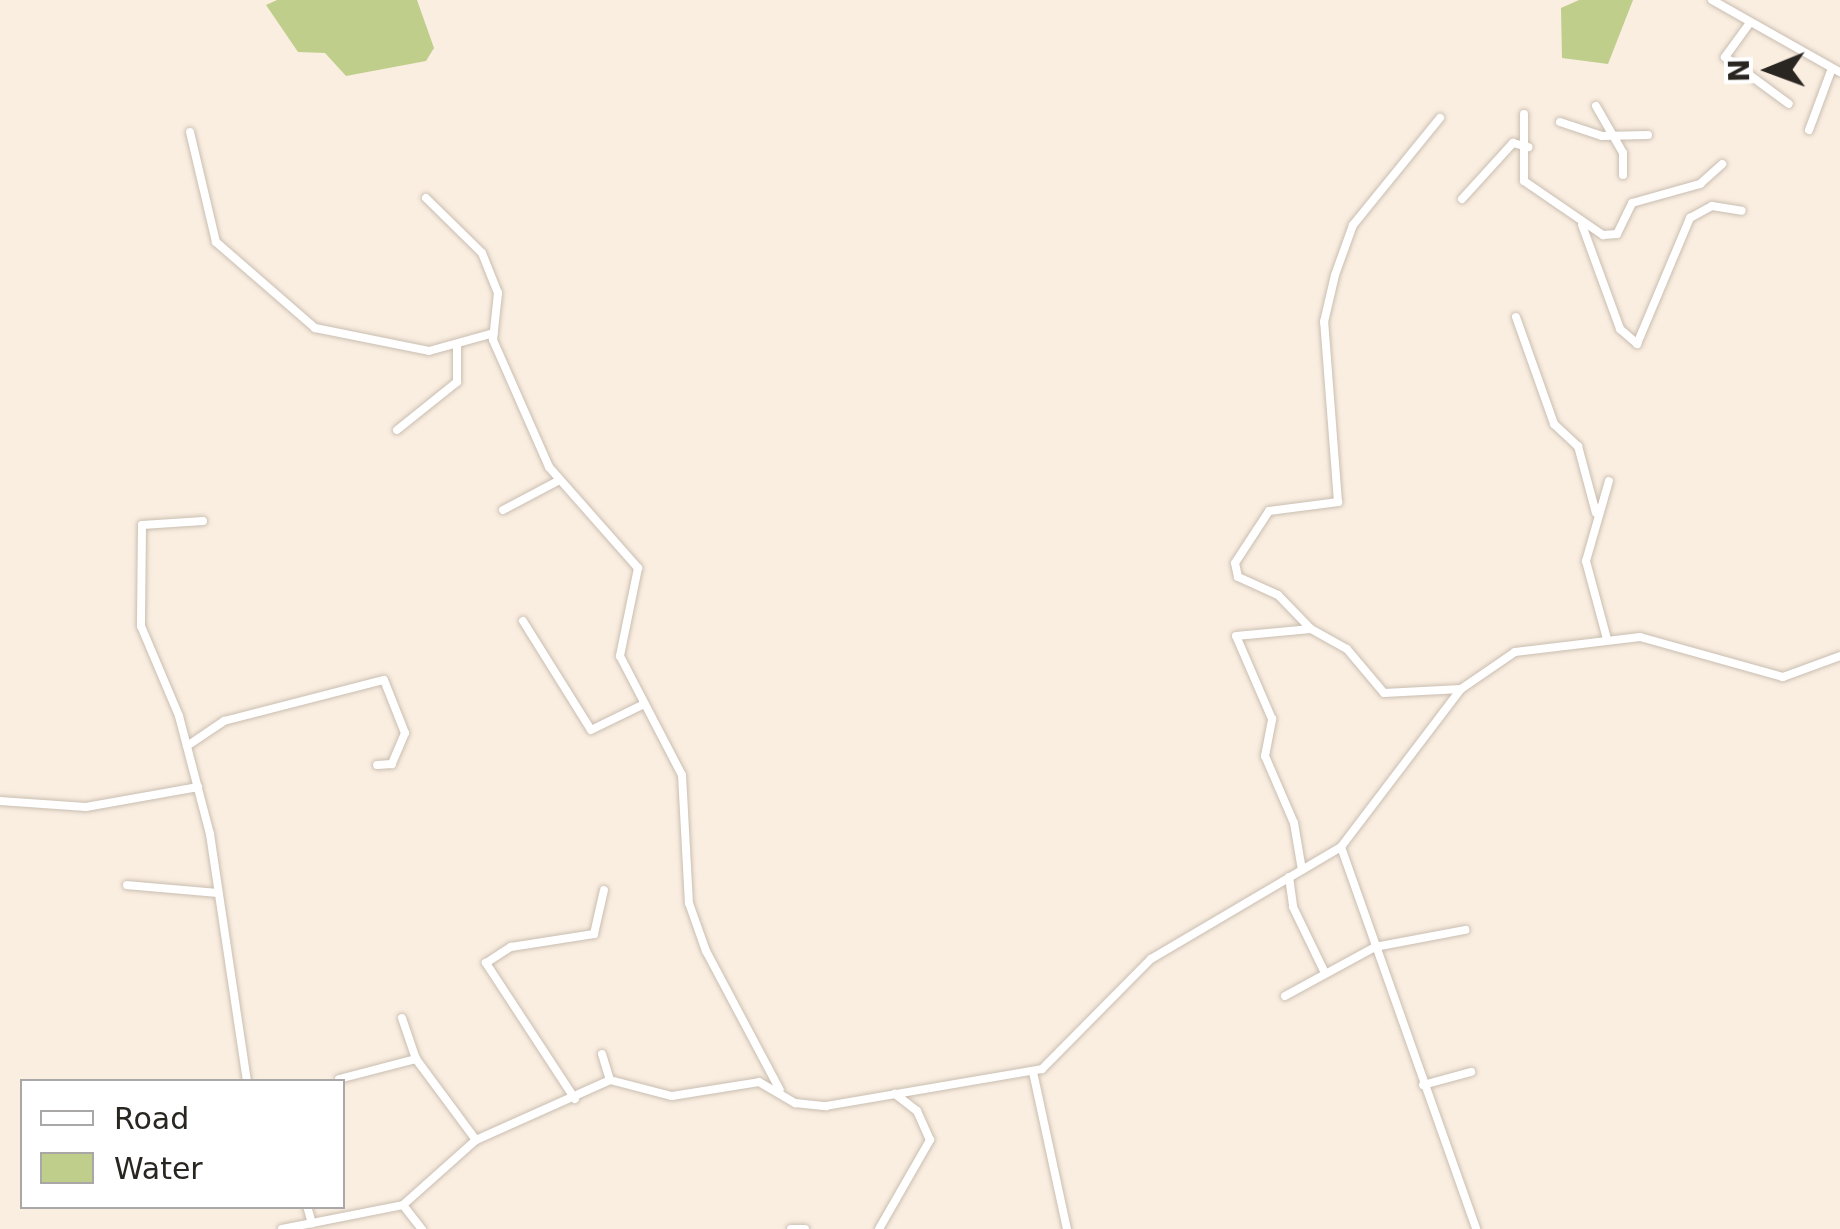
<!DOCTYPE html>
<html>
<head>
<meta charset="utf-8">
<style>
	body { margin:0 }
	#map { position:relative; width:1840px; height:1229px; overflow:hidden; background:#faeee1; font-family:"DejaVu Sans",sans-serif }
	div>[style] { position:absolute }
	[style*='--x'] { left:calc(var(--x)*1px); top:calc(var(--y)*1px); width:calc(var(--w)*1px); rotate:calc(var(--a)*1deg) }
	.water>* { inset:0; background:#bfce8a }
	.roads { filter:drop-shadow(0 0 2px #c9beb1) drop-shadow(0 0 2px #c9beb1) }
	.minor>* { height:8px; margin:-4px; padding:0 4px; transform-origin:4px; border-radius:4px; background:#fff }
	span { translate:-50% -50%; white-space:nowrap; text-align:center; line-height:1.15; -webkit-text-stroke:8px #fff; paint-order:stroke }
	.legend { position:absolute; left:20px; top:1079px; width:325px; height:130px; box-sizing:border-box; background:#fff; border:2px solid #a9a8a6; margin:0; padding:12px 18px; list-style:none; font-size:30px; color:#292520 }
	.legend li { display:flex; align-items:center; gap:20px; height:50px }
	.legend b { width:50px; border:2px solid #a9a8a6 }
	.north { position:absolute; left:1720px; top:20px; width:100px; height:100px; -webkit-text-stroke:8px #fff; paint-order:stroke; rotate:269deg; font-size:28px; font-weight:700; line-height:40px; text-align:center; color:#292520 }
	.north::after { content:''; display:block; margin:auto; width:35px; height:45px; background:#292520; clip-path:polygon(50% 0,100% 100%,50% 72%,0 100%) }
</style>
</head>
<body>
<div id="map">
	<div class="water">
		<i style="clip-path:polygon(277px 0,417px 0,434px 48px,426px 61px,346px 76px,325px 53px,298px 52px,266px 5px)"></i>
		<i style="clip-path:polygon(1579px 0,1633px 0,1608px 64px,1562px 58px,1561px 8px)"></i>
	</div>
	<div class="roads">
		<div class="minor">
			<i style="--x:1712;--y:0;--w:147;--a:29.4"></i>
			<i style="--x:1749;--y:24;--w:41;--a:126"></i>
			<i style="--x:1725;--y:57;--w:79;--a:36.3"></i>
			<i style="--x:1596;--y:106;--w:54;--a:60.1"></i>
			<i style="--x:1623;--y:153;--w:22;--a:90"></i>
			<i style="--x:1524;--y:114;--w:67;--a:90"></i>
			<i style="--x:1524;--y:181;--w:96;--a:34.4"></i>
			<i style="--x:1603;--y:235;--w:14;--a:-4"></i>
			<i style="--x:1617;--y:234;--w:34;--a:-64"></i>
			<i style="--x:1632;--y:203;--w:71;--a:-15.6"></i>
			<i style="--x:1700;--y:184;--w:30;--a:-42"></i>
			<i style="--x:1560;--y:122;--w:44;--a:18.4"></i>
			<i style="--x:1602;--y:136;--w:46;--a:-1.2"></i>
			<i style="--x:1809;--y:130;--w:66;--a:-69.6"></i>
			<i style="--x:190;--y:132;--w:113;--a:76.7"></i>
			<i style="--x:216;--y:242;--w:131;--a:41"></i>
			<i style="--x:315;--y:328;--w:116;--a:11.4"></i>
			<i style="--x:429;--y:351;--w:67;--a:-15.5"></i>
			<i style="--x:426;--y:198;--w:78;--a:44.5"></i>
			<i style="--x:482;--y:253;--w:43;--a:68.2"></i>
			<i style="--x:498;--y:293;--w:47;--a:96.1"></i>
			<i style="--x:493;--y:340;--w:139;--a:66.2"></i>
			<i style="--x:549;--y:467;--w:135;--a:48.6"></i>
			<i style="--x:638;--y:568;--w:90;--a:101.6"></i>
			<i style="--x:620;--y:656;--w:134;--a:62.5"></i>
			<i style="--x:682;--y:775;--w:128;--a:86.9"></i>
			<i style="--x:689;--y:903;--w:51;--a:70.5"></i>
			<i style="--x:706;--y:951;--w:157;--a:62"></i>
			<i style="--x:1462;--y:199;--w:76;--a:-47.7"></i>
			<i style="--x:1513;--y:143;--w:16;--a:15"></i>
			<i style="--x:1582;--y:225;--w:111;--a:69.9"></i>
			<i style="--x:1620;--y:329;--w:23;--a:41"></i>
			<i style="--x:1637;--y:344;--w:137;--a:-67.2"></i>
			<i style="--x:1690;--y:218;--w:25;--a:-29"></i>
			<i style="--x:1712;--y:206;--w:30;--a:9"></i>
			<i style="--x:1516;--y:317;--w:114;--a:70.4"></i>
			<i style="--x:1554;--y:424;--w:33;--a:43"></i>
			<i style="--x:1578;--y:446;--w:69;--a:75"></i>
			<i style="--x:397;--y:430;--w:77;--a:-38.7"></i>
			<i style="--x:457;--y:382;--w:38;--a:-90"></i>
			<i style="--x:503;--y:510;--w:62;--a:-27.8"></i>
			<i style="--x:203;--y:521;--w:61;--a:176.2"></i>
			<i style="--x:142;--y:525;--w:101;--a:90.6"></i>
			<i style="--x:141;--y:626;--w:98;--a:67.1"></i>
			<i style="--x:179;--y:716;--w:122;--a:75.3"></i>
			<i style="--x:210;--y:834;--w:251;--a:81.5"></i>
			<i style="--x:523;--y:621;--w:128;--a:58"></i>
			<i style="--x:591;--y:730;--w:59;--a:-26.1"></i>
			<i style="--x:1311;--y:629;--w:41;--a:29.1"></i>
			<i style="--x:1347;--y:649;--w:57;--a:49.9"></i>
			<i style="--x:1384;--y:693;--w:77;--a:-3"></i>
			<i style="--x:1607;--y:639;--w:81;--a:-105.1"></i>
			<i style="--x:1586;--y:561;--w:83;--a:-74"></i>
			<i style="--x:187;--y:746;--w:45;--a:-34"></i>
			<i style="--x:224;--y:721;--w:165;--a:-14.4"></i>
			<i style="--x:384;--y:680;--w:57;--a:68.4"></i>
			<i style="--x:405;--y:733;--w:34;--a:113"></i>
			<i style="--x:392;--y:764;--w:15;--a:176"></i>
			<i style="--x:0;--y:801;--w:86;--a:4"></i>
			<i style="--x:86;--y:807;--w:114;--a:-10.1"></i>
			<i style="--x:1341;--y:847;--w:405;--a:70.5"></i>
			<i style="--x:1302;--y:870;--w:48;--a:-99.7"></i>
			<i style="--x:1294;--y:823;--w:73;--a:-113.4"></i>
			<i style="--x:1265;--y:756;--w:38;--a:-79"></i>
			<i style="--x:1272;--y:719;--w:90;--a:-113.4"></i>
			<i style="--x:1236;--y:636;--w:75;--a:-5.3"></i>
			<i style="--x:1311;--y:629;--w:47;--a:-134.1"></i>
			<i style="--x:1278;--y:595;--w:44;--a:-155.8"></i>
			<i style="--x:1238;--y:577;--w:14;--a:-102"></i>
			<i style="--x:1235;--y:563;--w:62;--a:-56.8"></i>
			<i style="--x:1269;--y:511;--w:70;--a:-7.4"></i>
			<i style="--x:1338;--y:502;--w:181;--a:-94.4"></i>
			<i style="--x:1324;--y:322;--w:48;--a:-76.8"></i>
			<i style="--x:1335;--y:275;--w:53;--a:-70.2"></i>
			<i style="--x:1353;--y:225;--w:138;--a:-50.9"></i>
			<i style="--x:1289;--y:877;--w:30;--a:82"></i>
			<i style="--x:1293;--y:907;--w:73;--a:64.1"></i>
			<i style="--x:127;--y:885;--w:90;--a:5.1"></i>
			<i style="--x:1285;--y:996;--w:102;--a:-28.6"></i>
			<i style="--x:1375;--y:947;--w:92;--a:-10.7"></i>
			<i style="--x:402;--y:1018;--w:43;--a:71.1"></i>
			<i style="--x:416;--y:1059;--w:101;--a:53.5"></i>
			<i style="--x:602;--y:1054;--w:27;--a:73"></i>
			<i style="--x:1033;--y:1072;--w:161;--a:77.8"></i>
			<i style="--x:339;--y:1079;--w:80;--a:-14.6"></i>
			<i style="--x:1423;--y:1085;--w:50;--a:-15.2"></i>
			<i style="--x:575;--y:1099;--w:163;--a:-123.2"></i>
			<i style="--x:486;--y:963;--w:30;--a:-33"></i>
			<i style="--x:511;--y:947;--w:84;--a:-8.9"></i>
			<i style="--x:594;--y:934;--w:45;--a:-77.2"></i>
			<i style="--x:403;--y:1205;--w:31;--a:52"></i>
			<i style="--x:307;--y:1206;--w:18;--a:74"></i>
			<i style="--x:282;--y:1229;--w:123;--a:-11.2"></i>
			<i style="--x:403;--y:1205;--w:98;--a:-41.7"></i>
			<i style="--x:476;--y:1140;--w:147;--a:-24.1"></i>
			<i style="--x:610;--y:1080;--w:64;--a:14.5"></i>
			<i style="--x:672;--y:1096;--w:88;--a:-9.1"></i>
			<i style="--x:759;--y:1082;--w:42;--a:30.3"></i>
			<i style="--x:795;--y:1103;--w:31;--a:6"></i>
			<i style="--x:826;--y:1106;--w:219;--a:-9.7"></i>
			<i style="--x:1042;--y:1069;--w:155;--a:-45.3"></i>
			<i style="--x:1151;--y:959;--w:221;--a:-30.5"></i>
			<i style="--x:1341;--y:847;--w:198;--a:-52.8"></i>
			<i style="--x:1461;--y:689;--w:65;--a:-34.4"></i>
			<i style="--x:1515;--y:652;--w:126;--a:-6.8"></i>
			<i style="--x:1640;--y:637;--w:148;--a:15.6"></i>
			<i style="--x:1783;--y:677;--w:61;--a:-20.2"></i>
			<i style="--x:791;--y:1229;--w:14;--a:0"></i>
			<i style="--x:879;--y:1229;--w:103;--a:-60.2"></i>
			<i style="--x:930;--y:1140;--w:32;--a:-114"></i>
			<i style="--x:917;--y:1111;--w:28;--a:-142"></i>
		</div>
	</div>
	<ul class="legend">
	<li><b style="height:12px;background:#fff"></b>Road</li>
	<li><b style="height:28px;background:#bfce8a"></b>Water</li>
	</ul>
	<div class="north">N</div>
</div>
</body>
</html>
